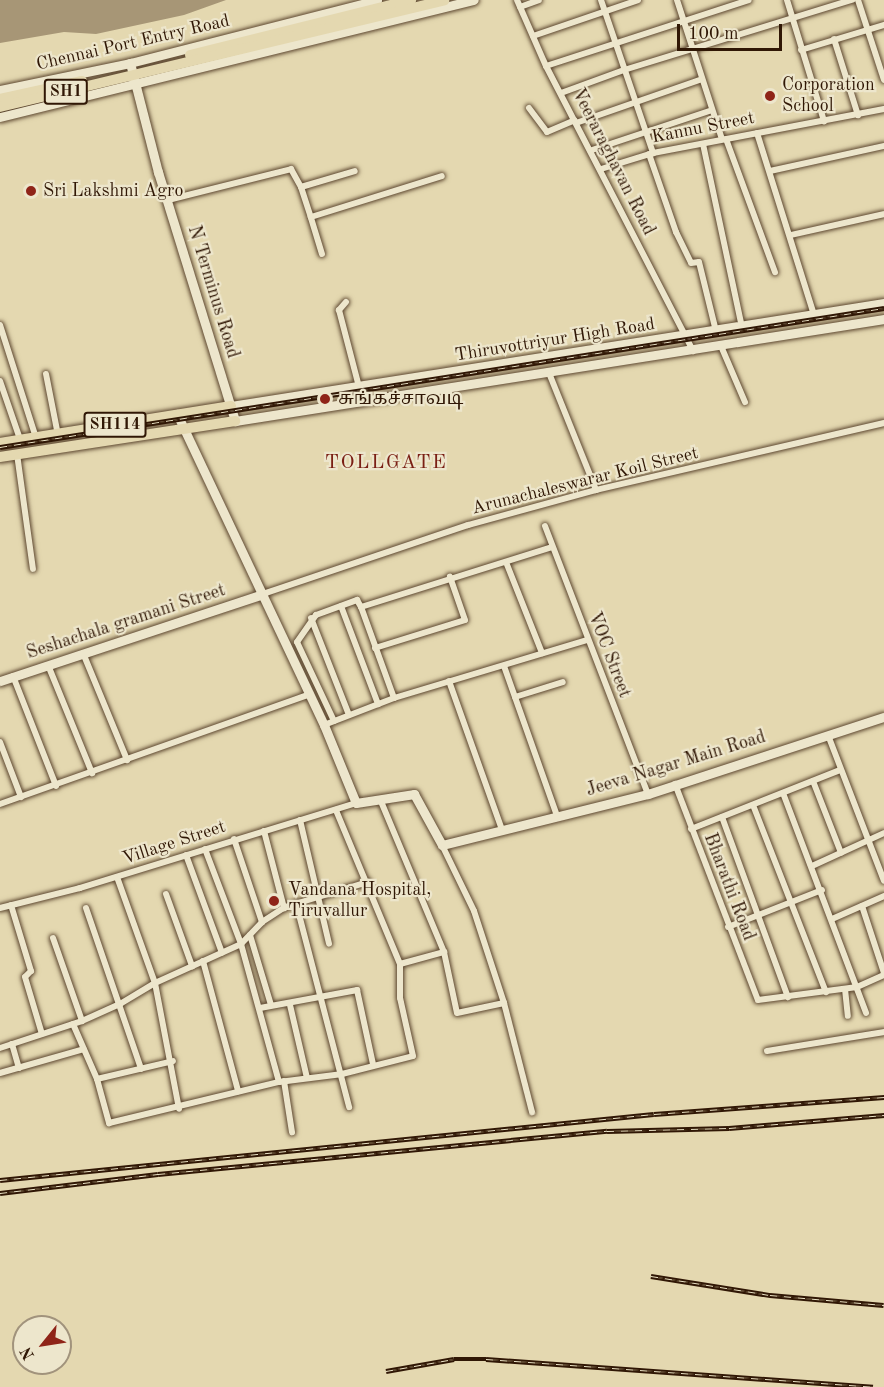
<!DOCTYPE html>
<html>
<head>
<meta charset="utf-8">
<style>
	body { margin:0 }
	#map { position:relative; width:884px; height:1387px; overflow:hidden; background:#e4d8b0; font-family:"Old Standard TT","Noto Serif Tamil",serif }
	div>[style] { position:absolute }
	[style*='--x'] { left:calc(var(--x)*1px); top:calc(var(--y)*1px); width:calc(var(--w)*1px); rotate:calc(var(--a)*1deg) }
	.water>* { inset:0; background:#a79676 }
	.roads { filter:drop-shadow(0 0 2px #5d4730) drop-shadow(0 0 2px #5d4730) }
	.street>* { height:6px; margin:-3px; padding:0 3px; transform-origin:3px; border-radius:3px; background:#ede6cc }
	.secondary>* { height:9px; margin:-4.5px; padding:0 4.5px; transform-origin:4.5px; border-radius:4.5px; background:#ede6cc }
	.primary>* { height:10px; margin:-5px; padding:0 5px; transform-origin:5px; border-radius:5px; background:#e4d8b0 }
	.rail>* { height:4.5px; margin-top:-2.25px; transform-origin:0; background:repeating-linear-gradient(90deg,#ede6cc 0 7px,#301705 0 14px); box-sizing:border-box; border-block:2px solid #301705 }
	.dots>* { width:16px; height:16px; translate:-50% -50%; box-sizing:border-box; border:3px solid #ede6cc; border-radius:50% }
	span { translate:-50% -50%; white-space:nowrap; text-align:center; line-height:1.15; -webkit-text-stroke:4.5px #ede6cc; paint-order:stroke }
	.shield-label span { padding:2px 4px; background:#ede6cc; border:2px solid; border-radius:4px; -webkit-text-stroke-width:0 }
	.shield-label { font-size:16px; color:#301705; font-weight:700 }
	.street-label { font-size:18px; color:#301705 }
	.poi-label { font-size:18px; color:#301705 }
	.left { translate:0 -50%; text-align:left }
	.neighbourhood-label { font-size:20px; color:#7a1f14; letter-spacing:1.5px }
	.north { position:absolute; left:12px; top:1315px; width:60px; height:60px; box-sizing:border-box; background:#ede6cc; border:2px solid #a1937c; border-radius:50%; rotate:240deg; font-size:16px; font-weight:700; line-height:24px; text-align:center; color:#301705 }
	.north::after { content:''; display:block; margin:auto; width:21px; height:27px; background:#8f2418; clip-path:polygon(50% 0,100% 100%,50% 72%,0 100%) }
	.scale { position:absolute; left:677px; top:24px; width:105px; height:27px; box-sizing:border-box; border:3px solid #301705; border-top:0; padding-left:8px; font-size:18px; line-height:21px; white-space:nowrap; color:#301705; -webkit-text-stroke:4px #ede6cc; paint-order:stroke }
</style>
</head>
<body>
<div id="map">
	<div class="water">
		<i style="clip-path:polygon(0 0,226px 0,184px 15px,96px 34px,64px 32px,0 43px)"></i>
	</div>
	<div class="roads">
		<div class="street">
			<i style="--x:517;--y:0;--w:72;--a:66.3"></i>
			<i style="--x:546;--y:66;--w:321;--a:62.7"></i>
			<i style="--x:601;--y:0;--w:162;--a:71.2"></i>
			<i style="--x:677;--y:0;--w:146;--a:72.1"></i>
			<i style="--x:787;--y:0;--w:127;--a:73"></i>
			<i style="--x:858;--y:0;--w:84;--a:72"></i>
			<i style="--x:520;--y:7;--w:20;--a:-20"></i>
			<i style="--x:533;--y:36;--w:111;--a:-18.9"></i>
			<i style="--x:834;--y:39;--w:80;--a:72.5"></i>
			<i style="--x:801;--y:50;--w:87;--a:-16.8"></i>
			<i style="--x:546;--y:66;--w:213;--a:-18"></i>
			<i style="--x:561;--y:93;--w:67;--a:-20.1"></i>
			<i style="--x:624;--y:70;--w:239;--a:-17.1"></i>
			<i style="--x:529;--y:108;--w:30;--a:53"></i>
			<i style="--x:547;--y:132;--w:30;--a:-23"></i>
			<i style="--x:576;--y:123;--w:133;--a:-19.2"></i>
			<i style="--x:757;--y:133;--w:191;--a:72.6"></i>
			<i style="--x:726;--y:139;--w:142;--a:69.8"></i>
			<i style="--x:703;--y:144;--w:187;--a:78"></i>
			<i style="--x:592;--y:150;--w:126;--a:-18.4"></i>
			<i style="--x:649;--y:154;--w:83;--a:70.9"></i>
			<i style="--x:676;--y:232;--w:34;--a:64"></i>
			<i style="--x:691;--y:263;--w:8;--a:-7"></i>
			<i style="--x:699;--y:262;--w:71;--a:76.2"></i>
			<i style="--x:601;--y:169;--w:54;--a:-17.1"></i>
			<i style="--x:653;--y:153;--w:235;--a:-10.8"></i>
			<i style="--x:770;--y:171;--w:117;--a:-12.4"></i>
			<i style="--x:301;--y:187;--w:32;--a:72"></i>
			<i style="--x:168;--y:200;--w:127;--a:-14.1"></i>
			<i style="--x:291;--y:169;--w:21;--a:61"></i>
			<i style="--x:301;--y:187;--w:56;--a:-16.5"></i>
			<i style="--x:791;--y:235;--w:95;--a:-12.7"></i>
			<i style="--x:322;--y:254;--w:39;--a:-107"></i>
			<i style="--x:311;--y:217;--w:137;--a:-17.4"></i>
			<i style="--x:346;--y:302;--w:11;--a:131"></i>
			<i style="--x:339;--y:310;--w:80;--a:75.4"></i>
			<i style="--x:0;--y:325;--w:119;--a:72.3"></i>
			<i style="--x:721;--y:346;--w:61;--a:66.8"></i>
			<i style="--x:549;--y:373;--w:126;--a:68.1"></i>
			<i style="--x:46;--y:374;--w:62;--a:78.9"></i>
			<i style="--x:0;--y:381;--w:61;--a:71"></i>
			<i style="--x:17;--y:454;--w:116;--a:82.1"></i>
			<i style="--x:545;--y:526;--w:287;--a:69"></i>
			<i style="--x:506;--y:562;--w:98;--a:68.4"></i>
			<i style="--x:263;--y:594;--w:216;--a:-18.6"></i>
			<i style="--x:468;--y:525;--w:133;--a:-15.3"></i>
			<i style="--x:596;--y:490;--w:296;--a:-13.1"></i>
			<i style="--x:341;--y:606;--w:105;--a:69.3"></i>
			<i style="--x:311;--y:618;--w:104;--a:68.6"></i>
			<i style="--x:375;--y:648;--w:94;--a:-17.3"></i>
			<i style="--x:465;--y:620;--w:46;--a:-109.2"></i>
			<i style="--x:83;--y:653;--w:116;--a:67.6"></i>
			<i style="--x:48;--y:665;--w:117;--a:67.8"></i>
			<i style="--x:504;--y:666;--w:159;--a:70.5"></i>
			<i style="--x:13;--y:676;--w:118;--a:68.6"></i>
			<i style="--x:449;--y:681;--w:158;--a:70.4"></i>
			<i style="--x:515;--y:697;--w:50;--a:-17.4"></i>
			<i style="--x:394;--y:698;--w:97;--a:-109.9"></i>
			<i style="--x:361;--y:607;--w:200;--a:-17.4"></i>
			<i style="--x:334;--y:721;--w:87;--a:-115.1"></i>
			<i style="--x:297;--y:642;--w:33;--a:-55"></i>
			<i style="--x:316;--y:615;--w:44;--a:-20.1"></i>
			<i style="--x:357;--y:600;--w:8;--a:60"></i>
			<i style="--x:324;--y:725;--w:75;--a:-21.1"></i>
			<i style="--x:394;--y:698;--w:202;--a:-16.7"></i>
			<i style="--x:828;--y:735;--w:156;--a:69"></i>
			<i style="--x:0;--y:742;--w:59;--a:69.1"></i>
			<i style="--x:813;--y:781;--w:77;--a:68.7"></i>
			<i style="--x:675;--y:784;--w:231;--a:69"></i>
			<i style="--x:758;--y:1000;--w:100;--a:-7.5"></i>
			<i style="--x:857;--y:987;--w:30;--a:-24"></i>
			<i style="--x:783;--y:793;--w:235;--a:69.3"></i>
			<i style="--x:380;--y:799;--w:166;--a:67.3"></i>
			<i style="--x:444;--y:952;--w:62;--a:78"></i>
			<i style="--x:457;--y:1013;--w:48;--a:-12"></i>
			<i style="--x:0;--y:804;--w:329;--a:-19.5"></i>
			<i style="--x:753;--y:805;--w:201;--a:68.7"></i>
			<i style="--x:722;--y:817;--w:192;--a:69.9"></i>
			<i style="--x:300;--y:820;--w:127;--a:76.8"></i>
			<i style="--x:691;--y:829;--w:160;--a:-21.6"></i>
			<i style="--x:264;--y:831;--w:80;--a:75.4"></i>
			<i style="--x:234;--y:839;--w:88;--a:71.4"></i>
			<i style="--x:442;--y:845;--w:73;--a:64.1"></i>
			<i style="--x:474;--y:911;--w:97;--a:71.9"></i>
			<i style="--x:504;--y:1003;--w:113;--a:75.6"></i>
			<i style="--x:205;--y:849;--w:102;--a:69.2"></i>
			<i style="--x:241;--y:944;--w:143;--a:74.6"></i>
			<i style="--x:186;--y:855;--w:104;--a:69.8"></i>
			<i style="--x:812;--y:866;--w:79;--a:-24.6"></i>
			<i style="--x:117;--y:877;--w:113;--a:70.3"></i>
			<i style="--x:155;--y:983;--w:128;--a:79.2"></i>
			<i style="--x:166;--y:894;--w:77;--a:70.1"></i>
			<i style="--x:296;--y:903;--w:211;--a:75.4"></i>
			<i style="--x:11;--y:905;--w:69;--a:73.1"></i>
			<i style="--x:31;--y:971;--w:8;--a:135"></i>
			<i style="--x:25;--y:977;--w:59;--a:73.4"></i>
			<i style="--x:862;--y:906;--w:71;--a:71.8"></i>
			<i style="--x:0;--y:908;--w:82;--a:-14"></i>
			<i style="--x:80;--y:888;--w:289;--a:-17.1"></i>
			<i style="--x:86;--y:908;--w:170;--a:71.1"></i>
			<i style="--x:832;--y:919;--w:57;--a:-23.9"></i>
			<i style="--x:728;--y:927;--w:101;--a:-21.5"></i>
			<i style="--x:250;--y:935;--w:73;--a:73.3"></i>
			<i style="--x:53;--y:938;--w:88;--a:70.7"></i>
			<i style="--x:203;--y:961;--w:135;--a:74.9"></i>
			<i style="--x:400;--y:964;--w:46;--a:-15.3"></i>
			<i style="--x:845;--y:989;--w:27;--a:84"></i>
			<i style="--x:290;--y:1005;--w:75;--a:76.9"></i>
			<i style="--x:260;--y:1008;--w:99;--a:-10.5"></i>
			<i style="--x:357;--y:990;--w:76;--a:77.8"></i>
			<i style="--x:73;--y:1024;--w:60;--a:66.4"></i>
			<i style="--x:97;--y:1079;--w:46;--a:74.7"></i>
			<i style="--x:109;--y:1123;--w:175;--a:-13.6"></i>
			<i style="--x:279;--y:1082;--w:64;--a:-7.2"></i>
			<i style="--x:342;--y:1074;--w:73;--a:-14.2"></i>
			<i style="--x:413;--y:1056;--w:59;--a:-102.6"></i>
			<i style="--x:400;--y:998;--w:34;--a:-90"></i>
			<i style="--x:400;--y:964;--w:167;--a:-112.6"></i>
			<i style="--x:12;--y:1044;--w:25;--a:74"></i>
			<i style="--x:0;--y:1048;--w:86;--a:-18.2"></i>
			<i style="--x:82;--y:1021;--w:42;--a:-24.1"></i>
			<i style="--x:120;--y:1004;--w:41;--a:-31"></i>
			<i style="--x:155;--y:983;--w:94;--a:-24.4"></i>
			<i style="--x:241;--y:944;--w:30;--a:-46"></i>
			<i style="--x:262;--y:922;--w:27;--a:-33"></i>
			<i style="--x:285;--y:907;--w:87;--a:-16.8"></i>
			<i style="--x:767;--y:1051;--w:119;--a:-9.2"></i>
			<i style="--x:0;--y:1073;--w:87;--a:-15.9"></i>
			<i style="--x:97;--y:1079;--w:78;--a:-13.3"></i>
			<i style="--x:284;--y:1081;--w:52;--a:81.1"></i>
		</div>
		<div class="secondary">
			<i style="--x:130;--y:63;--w:113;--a:75.6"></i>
			<i style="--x:158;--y:172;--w:261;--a:72.8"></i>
			<i style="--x:235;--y:421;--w:657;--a:-8.93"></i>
			<i style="--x:0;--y:90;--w:133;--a:-11.7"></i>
			<i style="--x:130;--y:63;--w:255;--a:-14.3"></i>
			<i style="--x:0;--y:117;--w:488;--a:-13.9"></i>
			<i style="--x:231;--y:406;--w:661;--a:-8.96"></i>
			<i style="--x:177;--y:414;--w:344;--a:64.7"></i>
			<i style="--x:324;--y:725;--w:84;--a:67.7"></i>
			<i style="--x:356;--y:803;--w:59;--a:-8.8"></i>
			<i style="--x:414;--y:794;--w:58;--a:61.2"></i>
			<i style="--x:442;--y:845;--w:212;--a:-13.9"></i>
			<i style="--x:648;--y:794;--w:248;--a:-18.1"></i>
			<i style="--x:0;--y:681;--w:277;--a:-18.3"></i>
		</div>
		<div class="primary">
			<i style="--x:190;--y:55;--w:228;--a:-14"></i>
			<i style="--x:0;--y:99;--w:84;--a:-12.4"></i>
			<i style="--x:0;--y:107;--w:457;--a:-13.5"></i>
			<i style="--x:0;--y:443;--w:234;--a:-9.1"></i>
			<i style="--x:0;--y:457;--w:238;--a:-8.7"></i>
		</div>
	</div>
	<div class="rail">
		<i style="--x:0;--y:447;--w:895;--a:-8.94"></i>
		<i style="--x:0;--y:1180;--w:657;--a:-5.76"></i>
		<i style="--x:654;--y:1114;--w:231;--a:-4.2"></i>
		<i style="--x:0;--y:1193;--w:159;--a:-6.9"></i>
		<i style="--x:158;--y:1174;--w:451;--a:-5.5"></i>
		<i style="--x:607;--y:1131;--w:122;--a:-1.4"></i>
		<i style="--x:729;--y:1128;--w:156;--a:-4.8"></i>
		<i style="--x:651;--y:1276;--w:121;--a:9.1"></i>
		<i style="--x:770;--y:1295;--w:114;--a:5"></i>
		<i style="--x:386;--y:1371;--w:69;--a:-10"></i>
		<i style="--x:454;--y:1359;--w:32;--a:0"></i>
		<i style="--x:486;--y:1359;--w:388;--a:4.1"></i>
	</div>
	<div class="dots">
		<i style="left:770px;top:96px;background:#8f2418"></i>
		<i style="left:31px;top:191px;background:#8f2418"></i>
		<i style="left:325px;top:399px;background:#8f2418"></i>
		<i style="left:274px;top:901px;background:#8f2418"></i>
	</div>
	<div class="shield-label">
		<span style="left:66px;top:92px">SH1</span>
		<span style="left:115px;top:425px">SH114</span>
	</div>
	<div class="street-label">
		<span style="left:133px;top:43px;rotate:-13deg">Chennai Port Entry Road</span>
		<span style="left:703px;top:128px;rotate:-11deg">Kannu Street</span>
		<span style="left:613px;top:162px;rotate:63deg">Veeraraghavan Road</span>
		<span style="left:213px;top:292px;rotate:73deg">N Terminus Road</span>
		<span style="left:555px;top:340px;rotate:-9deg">Thiruvottriyur High Road</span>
		<span style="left:585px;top:481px;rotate:-14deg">Arunachaleswarar Koil Street</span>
		<span style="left:126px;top:622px;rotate:-18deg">Seshachala gramani Street</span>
		<span style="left:609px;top:655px;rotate:69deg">VOC Street</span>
		<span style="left:676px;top:764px;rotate:-17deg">Jeeva Nagar Main Road</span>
		<span style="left:174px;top:843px;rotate:-18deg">Village Street</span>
		<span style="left:729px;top:887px;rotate:69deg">Bharathi Road</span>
	</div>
	<div class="poi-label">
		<span class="left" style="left:782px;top:96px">Corporation<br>School</span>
		<span class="left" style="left:43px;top:191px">Sri Lakshmi Agro</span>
		<span class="left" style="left:338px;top:399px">சுங்கச்சாவடி</span>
		<span class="left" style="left:288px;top:901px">Vandana Hospital,<br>Tiruvallur</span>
	</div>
	<div class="neighbourhood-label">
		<span style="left:386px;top:463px">TOLLGATE</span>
	</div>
	<div class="north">N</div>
	<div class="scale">100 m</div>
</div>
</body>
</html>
